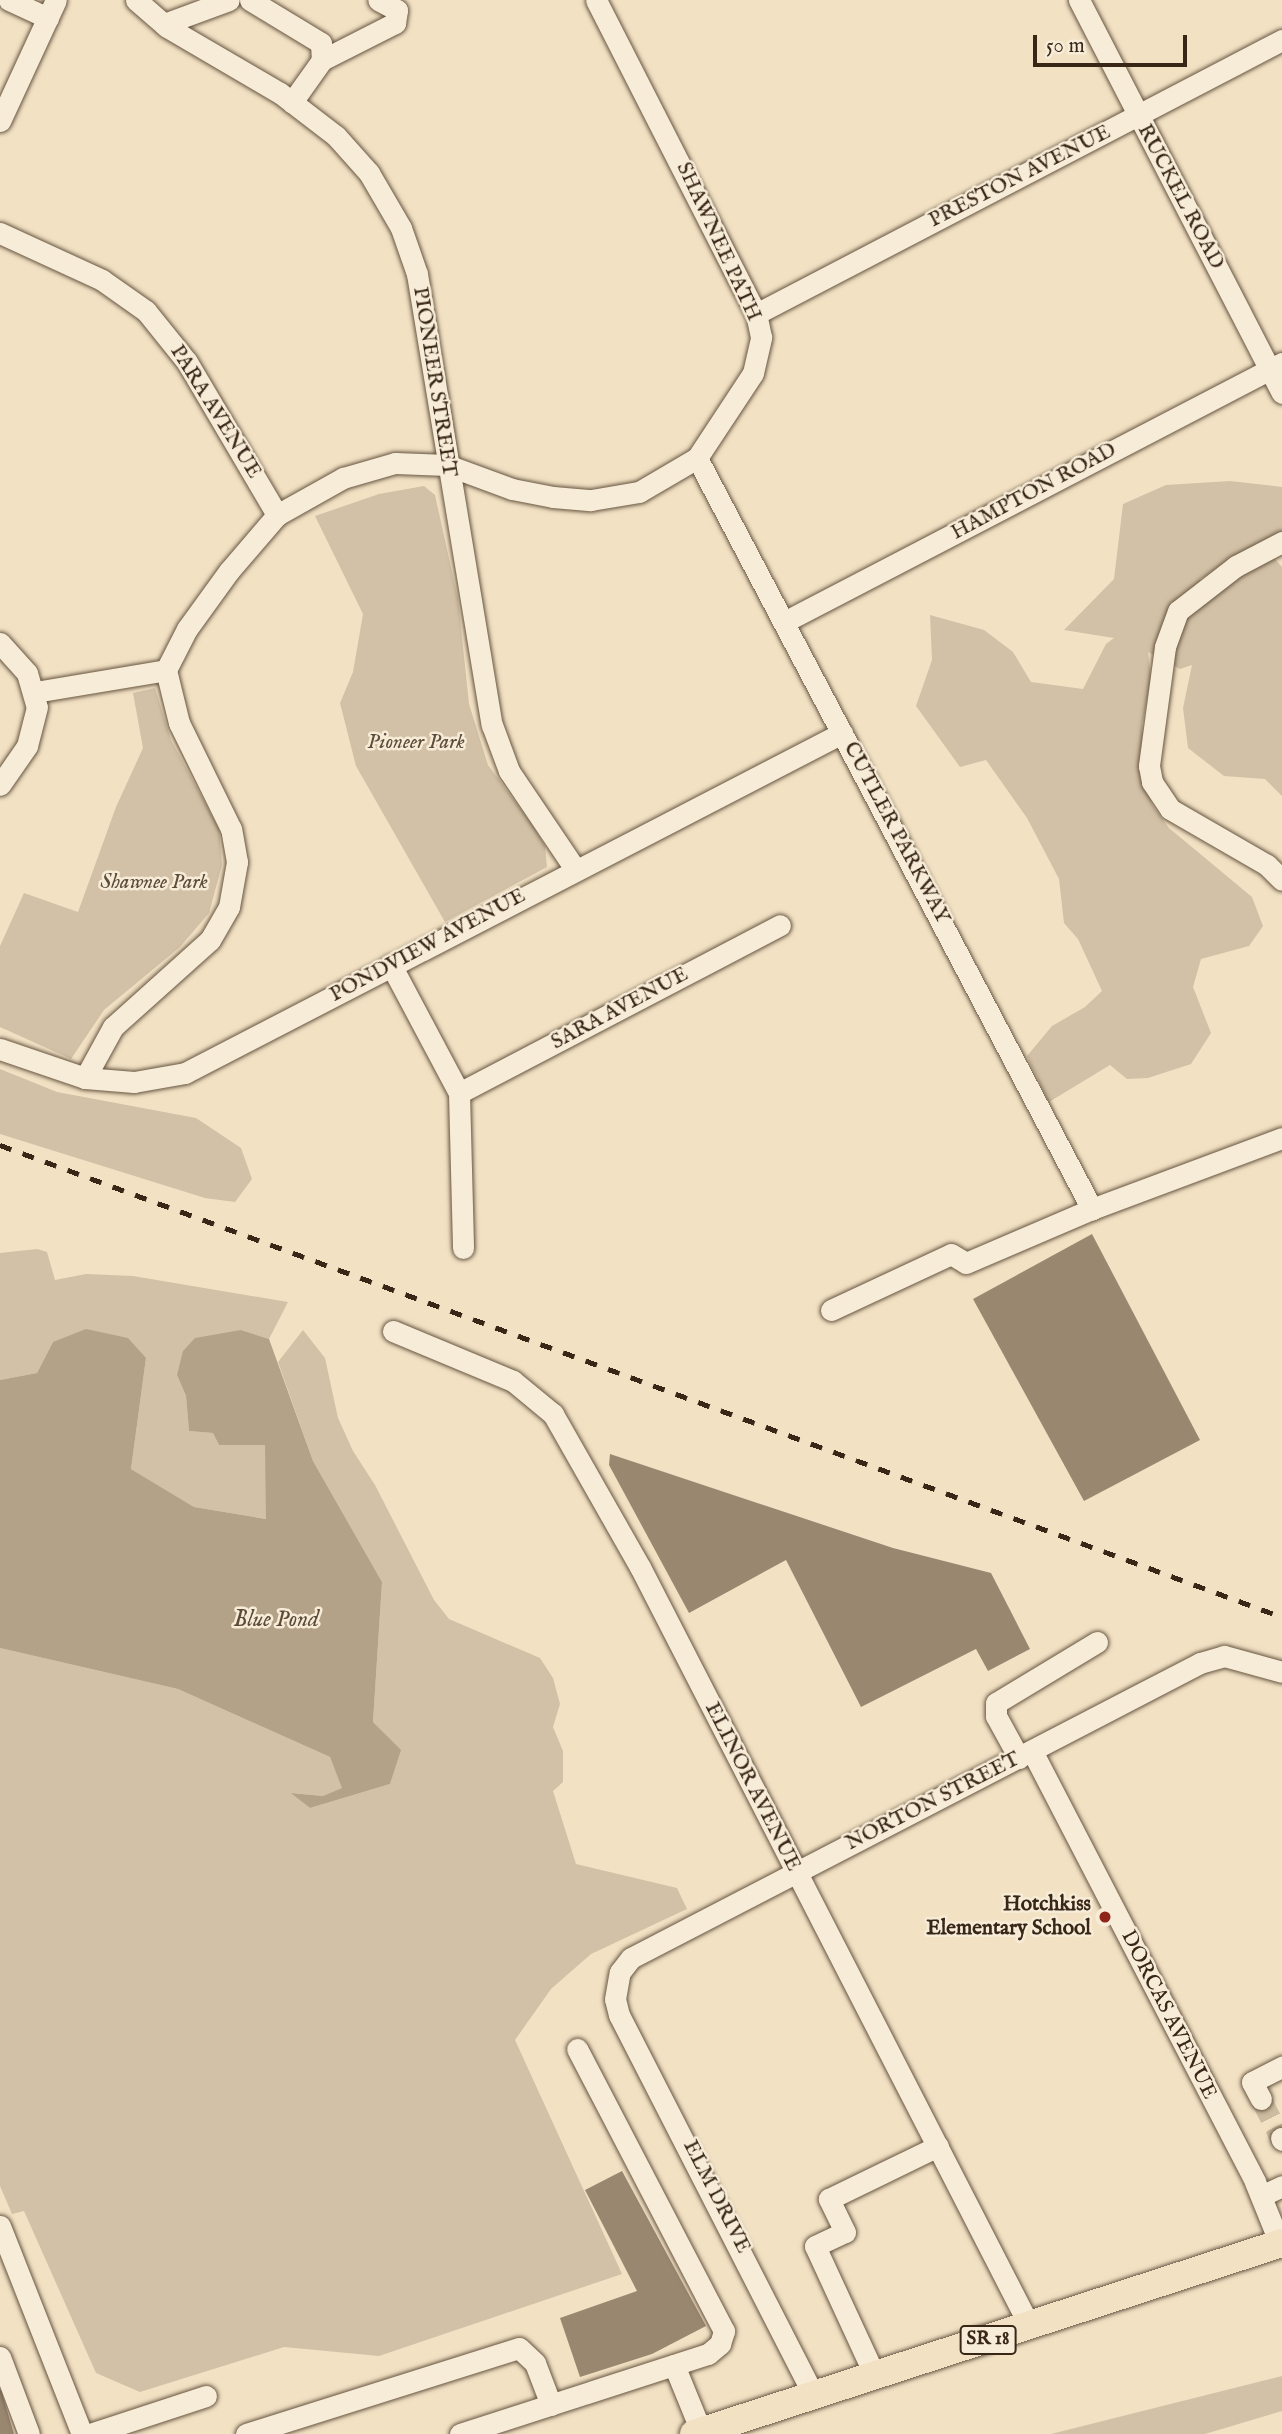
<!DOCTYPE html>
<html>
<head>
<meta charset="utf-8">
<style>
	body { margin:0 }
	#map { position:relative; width:1282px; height:2434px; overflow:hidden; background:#f2e1c3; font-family:"IM FELL English",serif }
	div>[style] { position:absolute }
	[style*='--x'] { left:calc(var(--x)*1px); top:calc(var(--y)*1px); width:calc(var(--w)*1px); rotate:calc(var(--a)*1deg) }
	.green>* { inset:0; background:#d2c1a6 }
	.water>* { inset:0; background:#b3a188 }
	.building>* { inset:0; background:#998770 }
	.minor-tunnel>* { height:21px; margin-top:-10.5px; transform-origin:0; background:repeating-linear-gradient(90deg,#cdbca0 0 21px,transparent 0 31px) }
	.roads { filter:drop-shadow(0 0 2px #665541) drop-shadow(0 0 2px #665541) }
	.minor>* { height:21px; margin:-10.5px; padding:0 10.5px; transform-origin:10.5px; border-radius:10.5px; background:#f7ecd8 }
	.major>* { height:28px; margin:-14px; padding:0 14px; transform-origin:14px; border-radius:14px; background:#f2e1c3 }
	.rail>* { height:5px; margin-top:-2.5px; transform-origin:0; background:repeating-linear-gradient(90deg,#382616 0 12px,transparent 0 24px) }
	.dots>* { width:19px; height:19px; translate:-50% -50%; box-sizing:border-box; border:4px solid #f7ecd8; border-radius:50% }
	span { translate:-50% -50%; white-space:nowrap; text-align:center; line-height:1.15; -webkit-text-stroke:5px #f7ecd8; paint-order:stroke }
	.shield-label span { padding:2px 5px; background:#f7ecd8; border:2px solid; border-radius:5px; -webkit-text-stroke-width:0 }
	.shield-label { font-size:19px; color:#382616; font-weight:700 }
	.street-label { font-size:21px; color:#382616 }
	.park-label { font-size:21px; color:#5e4d3a; font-style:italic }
	.poi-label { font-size:21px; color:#382616; font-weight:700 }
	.right { translate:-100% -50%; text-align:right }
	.water-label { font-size:23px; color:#5d4b38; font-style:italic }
	.scale { position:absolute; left:1033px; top:35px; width:154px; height:32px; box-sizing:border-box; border:4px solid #382616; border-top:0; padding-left:9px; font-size:21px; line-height:24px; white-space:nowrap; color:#382616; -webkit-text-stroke:5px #f7ecd8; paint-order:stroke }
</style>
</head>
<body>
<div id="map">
	<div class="green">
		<i style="clip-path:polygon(1230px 481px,1282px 487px,1282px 533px,1200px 579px,1212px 596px,1251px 565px,1274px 558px,1282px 567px,1282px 796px,1265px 779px,1224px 776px,1188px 748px,1183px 708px,1192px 665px,1180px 669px,1148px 652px,1151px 679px,1142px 725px,1144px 778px,1152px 805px,1169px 828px,1252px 897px,1263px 926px,1249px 946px,1201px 959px,1193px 987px,1211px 1033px,1191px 1064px,1148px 1078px,1127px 1079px,1110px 1065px,1049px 1102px,1027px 1056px,1052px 1026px,1085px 1007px,1102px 991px,1078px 939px,1064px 923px,1059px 879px,1027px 818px,986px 760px,960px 767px,916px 706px,932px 660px,930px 615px,984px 630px,1013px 652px,1031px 682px,1083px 689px,1106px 644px,1114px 638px,1064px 630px,1114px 579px,1123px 504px,1166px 485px)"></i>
		<i style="clip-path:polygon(424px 486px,435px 495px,458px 599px,469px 704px,488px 765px,533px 826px,545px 846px,547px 867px,445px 922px,356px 766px,340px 703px,353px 672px,363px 614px,315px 516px,379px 494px)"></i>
		<i style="clip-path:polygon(155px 688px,171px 740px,219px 829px,222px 865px,209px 913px,180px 947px,104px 1010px,71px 1059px,0 1027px,0 946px,24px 893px,78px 912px,116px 807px,143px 748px,133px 693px)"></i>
		<i style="clip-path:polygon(0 1069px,57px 1092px,196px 1118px,241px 1148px,252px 1179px,235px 1202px,205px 1198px,0 1134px)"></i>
		<i style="clip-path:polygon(37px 1249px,47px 1252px,55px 1280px,86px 1274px,133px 1276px,288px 1302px,269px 1339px,241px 1330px,177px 1375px,186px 1396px,189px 1431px,213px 1433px,219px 1445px,266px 1445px,267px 1519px,194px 1507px,131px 1469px,146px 1358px,53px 1342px,37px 1373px,0 1380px,0 1253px)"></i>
		<i style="clip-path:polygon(303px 1330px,325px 1358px,338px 1418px,353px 1451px,375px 1485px,434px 1600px,449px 1619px,540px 1658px,553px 1678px,560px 1704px,553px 1727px,563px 1751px,563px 1782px,553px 1791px,576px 1864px,677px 1888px,687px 1909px,591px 1954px,551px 1989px,515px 2040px,622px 2274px,379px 2356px,284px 2347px,140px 2392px,96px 2373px,24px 2211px,12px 2214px,0 2186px,0 1648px,178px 1689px,330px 1757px,343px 1788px,323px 1796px,292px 1793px,310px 1808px,390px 1784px,400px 1750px,373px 1722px,382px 1582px,313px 1461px,278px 1362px)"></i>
		<i style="clip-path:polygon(1282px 2376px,1282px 2411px,1205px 2434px,1051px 2434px)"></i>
	</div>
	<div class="water">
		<i style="clip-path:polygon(86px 1329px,128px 1338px,146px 1358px,131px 1469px,194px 1507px,266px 1519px,265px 1445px,219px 1445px,213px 1433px,189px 1431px,186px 1396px,177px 1375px,183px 1351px,195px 1338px,241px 1330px,269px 1339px,313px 1461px,382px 1582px,373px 1722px,401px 1750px,390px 1784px,310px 1808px,291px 1793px,323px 1796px,342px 1788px,330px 1757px,178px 1689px,0 1648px,0 1380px,37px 1373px,53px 1342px)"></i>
	</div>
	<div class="building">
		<i style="clip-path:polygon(1092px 1234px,1200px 1440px,1084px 1501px,973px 1299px)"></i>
		<i style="clip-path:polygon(610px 1454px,893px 1548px,991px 1573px,1030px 1649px,988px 1671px,976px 1649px,861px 1707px,786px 1560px,689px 1613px,609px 1465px)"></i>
		<i style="clip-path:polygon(622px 2171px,706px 2326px,652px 2354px,580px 2377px,560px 2318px,637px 2291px,585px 2190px)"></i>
		<i style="clip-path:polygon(0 2390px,1px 2390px,14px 2434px,0 2434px)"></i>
	</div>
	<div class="minor-tunnel">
		<i style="--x:1261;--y:2099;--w:44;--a:62.9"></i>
	</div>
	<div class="roads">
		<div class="minor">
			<i style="--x:9;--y:0;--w:43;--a:24.8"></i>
			<i style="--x:136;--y:0;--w:41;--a:41.1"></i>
			<i style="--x:167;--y:27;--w:131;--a:30.3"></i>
			<i style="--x:280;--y:93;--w:71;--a:37.5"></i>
			<i style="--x:336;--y:136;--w:50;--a:48.3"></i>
			<i style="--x:369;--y:173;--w:64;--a:59.8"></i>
			<i style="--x:401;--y:228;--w:49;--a:70.8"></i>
			<i style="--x:417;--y:274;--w:457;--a:80.6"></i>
			<i style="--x:492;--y:725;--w:49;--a:69.7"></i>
			<i style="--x:509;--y:771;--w:118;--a:56"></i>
			<i style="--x:250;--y:0;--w:83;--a:31.2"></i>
			<i style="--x:321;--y:43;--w:17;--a:87"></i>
			<i style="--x:322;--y:60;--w:52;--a:125.5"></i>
			<i style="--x:1079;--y:0;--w:442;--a:62.7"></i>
			<i style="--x:164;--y:24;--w:69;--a:-20.3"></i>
			<i style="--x:322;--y:60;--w:82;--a:-26.9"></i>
			<i style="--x:395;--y:23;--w:13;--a:-81"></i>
			<i style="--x:397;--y:10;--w:21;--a:-152"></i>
			<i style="--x:0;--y:121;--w:133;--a:-65.2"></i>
			<i style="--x:0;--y:233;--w:112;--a:24.7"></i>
			<i style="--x:102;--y:280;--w:54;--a:35.2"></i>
			<i style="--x:146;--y:311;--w:65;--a:51.2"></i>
			<i style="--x:187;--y:362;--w:178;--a:59.5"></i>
			<i style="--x:756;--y:314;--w:593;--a:-27.52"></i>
			<i style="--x:697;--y:458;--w:849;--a:62.26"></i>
			<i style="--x:1282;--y:542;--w:52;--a:152.4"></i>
			<i style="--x:1236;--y:566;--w:73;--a:142.2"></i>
			<i style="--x:1178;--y:611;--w:38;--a:110"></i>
			<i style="--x:1165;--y:647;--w:120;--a:97.7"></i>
			<i style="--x:1149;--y:766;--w:16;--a:79"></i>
			<i style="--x:1152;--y:782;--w:32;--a:56"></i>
			<i style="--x:1170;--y:809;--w:112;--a:30"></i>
			<i style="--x:1267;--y:865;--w:21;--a:45"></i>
			<i style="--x:786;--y:621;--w:559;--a:-27.48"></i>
			<i style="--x:0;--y:643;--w:40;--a:48"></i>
			<i style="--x:27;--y:673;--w:35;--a:74"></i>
			<i style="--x:37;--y:707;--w:40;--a:104.4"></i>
			<i style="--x:27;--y:746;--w:47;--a:124.7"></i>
			<i style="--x:35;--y:692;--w:133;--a:-9.5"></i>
			<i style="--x:391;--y:965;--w:145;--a:62"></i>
			<i style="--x:459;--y:1093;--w:155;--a:88.5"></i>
			<i style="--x:0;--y:1049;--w:90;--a:18.8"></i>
			<i style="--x:85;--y:1078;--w:49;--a:4.7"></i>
			<i style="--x:134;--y:1082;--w:52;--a:-10"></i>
			<i style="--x:185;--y:1073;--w:740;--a:-27.36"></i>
			<i style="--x:85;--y:1078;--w:58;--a:-61.2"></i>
			<i style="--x:113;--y:1027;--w:130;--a:-41.9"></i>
			<i style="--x:210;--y:940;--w:38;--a:-60"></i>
			<i style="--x:229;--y:907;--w:46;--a:-79.9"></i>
			<i style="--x:237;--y:862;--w:34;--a:-100"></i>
			<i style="--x:231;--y:829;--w:118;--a:-116.1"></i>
			<i style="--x:179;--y:723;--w:55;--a:-103.8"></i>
			<i style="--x:166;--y:670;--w:46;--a:-62.9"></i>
			<i style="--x:187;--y:629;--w:72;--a:-54.1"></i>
			<i style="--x:229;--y:571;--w:74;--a:-49.4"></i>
			<i style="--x:277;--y:515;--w:76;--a:-29.3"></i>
			<i style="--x:343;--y:478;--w:54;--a:-16.1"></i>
			<i style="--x:395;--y:463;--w:52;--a:2.2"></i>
			<i style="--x:447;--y:465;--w:69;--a:20.3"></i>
			<i style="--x:512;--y:489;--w:42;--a:11"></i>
			<i style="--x:553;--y:497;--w:38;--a:5"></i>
			<i style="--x:591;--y:500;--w:49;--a:-9.5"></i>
			<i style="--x:639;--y:492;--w:67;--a:-30.4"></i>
			<i style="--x:697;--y:458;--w:102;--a:-56.6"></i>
			<i style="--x:753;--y:373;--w:37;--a:-77"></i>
			<i style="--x:761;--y:337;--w:24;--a:-102"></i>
			<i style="--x:756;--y:314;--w:352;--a:-117"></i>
			<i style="--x:459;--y:1093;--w:362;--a:-27.6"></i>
			<i style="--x:831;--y:1310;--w:132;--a:-25"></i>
			<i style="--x:951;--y:1254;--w:17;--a:31"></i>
			<i style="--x:966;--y:1263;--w:137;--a:-23.2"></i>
			<i style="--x:1092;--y:1209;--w:203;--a:-20.5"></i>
			<i style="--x:393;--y:1331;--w:130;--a:22.6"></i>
			<i style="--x:513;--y:1381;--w:52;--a:39.5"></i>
			<i style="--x:553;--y:1414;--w:176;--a:60.4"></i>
			<i style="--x:640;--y:1567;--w:852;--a:62.83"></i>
			<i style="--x:1032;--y:1751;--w:485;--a:62.6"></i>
			<i style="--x:1255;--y:2182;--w:67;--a:68"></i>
			<i style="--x:1019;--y:1758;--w:48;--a:-118.7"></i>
			<i style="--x:996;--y:1716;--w:13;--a:-90"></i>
			<i style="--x:996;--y:1703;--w:118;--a:-31.1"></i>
			<i style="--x:1261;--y:2099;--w:19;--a:-118"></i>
			<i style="--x:1252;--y:2082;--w:34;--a:-27"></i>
			<i style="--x:1281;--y:2138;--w:2;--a:63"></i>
			<i style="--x:1261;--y:2196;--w:23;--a:-25"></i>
			<i style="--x:0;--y:2226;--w:224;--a:68.5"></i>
			<i style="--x:0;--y:2357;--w:82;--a:69.4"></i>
			<i style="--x:674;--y:2365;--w:71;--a:67.8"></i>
			<i style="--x:875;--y:2376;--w:143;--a:-114.8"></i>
			<i style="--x:815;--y:2246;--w:33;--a:-25"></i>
			<i style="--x:845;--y:2232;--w:37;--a:-116"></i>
			<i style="--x:829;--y:2199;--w:121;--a:-25.9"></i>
			<i style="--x:814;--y:2396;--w:428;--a:-117.1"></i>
			<i style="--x:619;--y:2015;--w:16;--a:-104"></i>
			<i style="--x:615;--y:1999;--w:27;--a:-80"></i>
			<i style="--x:620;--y:1972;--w:18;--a:-52"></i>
			<i style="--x:631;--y:1958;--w:641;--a:-27.4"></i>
			<i style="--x:1200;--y:1663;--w:25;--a:-16"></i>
			<i style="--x:1224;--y:1656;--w:60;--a:15.4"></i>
			<i style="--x:90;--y:2434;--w:122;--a:-18.1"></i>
			<i style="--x:246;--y:2434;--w:286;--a:-17.5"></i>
			<i style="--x:519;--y:2348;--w:22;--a:43"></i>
			<i style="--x:535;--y:2363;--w:45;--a:69.1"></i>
			<i style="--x:460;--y:2434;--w:261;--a:-17.9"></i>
			<i style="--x:708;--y:2354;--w:16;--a:-40"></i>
			<i style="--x:720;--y:2344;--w:14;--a:-73"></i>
			<i style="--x:724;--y:2331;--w:318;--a:-117.5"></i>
		</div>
		<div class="major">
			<i style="--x:694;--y:2434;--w:618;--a:-18"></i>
		</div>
	</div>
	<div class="rail">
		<i style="--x:0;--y:1145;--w:1366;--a:20.21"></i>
	</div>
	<div class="dots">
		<i style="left:1105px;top:1917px;background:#8f2418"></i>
	</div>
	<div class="shield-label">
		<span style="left:988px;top:2340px">SR 18</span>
	</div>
	<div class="street-label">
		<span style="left:1020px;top:177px;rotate:-27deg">PRESTON AVENUE</span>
		<span style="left:1180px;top:197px;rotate:62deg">RUCKEL ROAD</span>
		<span style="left:718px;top:242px;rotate:65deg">SHAWNEE PATH</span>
		<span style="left:434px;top:382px;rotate:81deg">PIONEER STREET</span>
		<span style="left:215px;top:412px;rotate:58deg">PARA AVENUE</span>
		<span style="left:1034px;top:492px;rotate:-28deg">HAMPTON ROAD</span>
		<span style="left:896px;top:833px;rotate:62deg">CUTLER PARKWAY</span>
		<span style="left:428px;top:946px;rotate:-28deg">PONDVIEW AVENUE</span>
		<span style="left:620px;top:1009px;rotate:-28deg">SARA AVENUE</span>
		<span style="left:752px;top:1787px;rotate:63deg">ELINOR AVENUE</span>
		<span style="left:933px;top:1802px;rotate:-27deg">NORTON STREET</span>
		<span style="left:1168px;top:2015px;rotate:63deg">DORCAS AVENUE</span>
		<span style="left:716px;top:2197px;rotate:63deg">ELM DRIVE</span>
	</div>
	<div class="park-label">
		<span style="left:416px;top:743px">Pioneer Park</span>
		<span style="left:154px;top:883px">Shawnee Park</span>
	</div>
	<div class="poi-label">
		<span class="right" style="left:1091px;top:1917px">Hotchkiss<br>Elementary School</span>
	</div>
	<div class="water-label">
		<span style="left:276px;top:1620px">Blue Pond</span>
	</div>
	<div class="scale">50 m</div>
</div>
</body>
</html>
